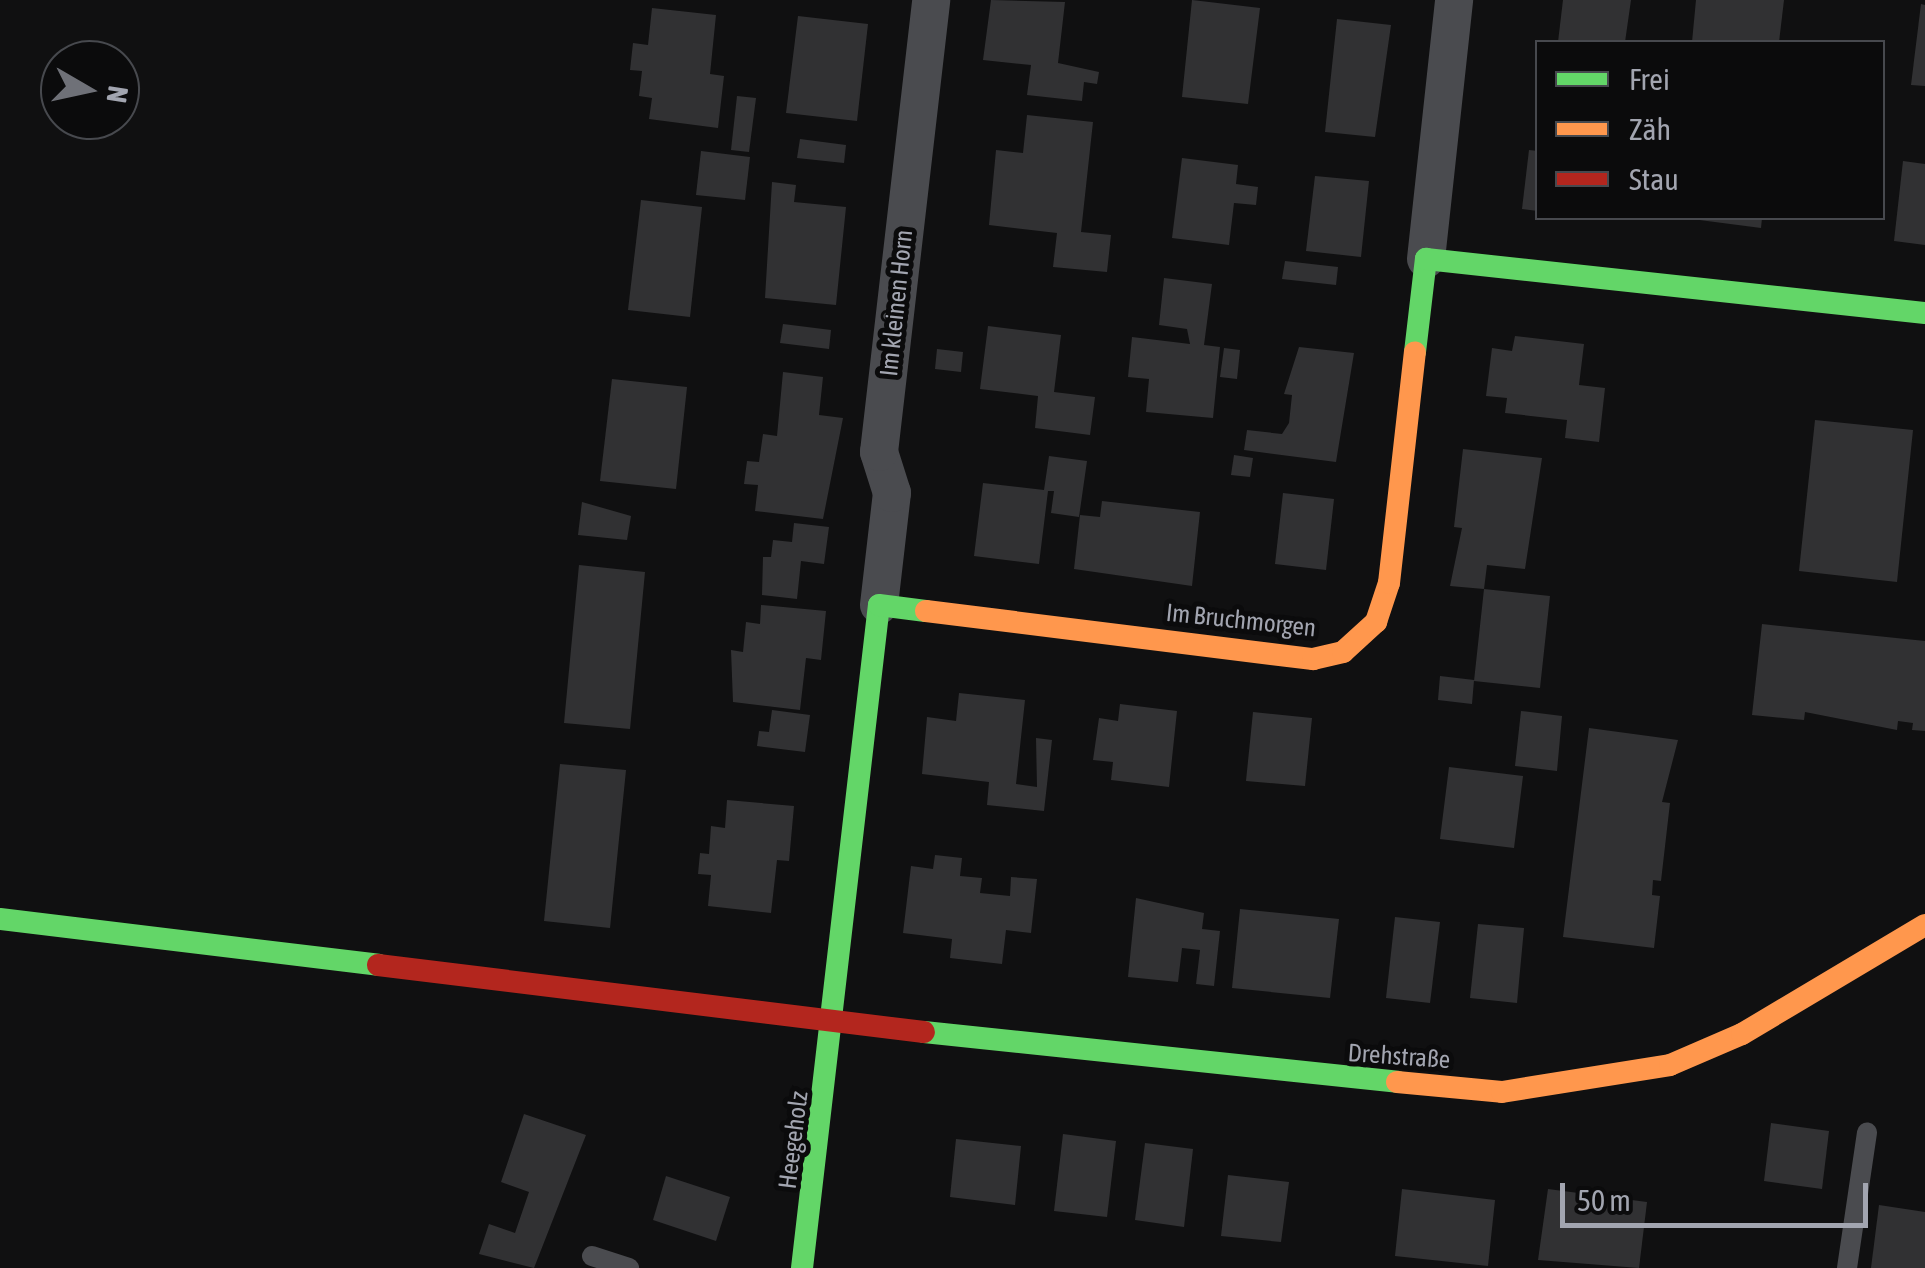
<!DOCTYPE html>
<html>
<head>
<meta charset="utf-8">
<style>
	body { margin:0 }
	#map { position:relative; width:1925px; height:1268px; overflow:hidden; background:#101011; font-family:"Asap Condensed",sans-serif }
	div>[style] { position:absolute }
	[style*='--x'] { left:calc(var(--x)*1px); top:calc(var(--y)*1px); width:calc(var(--w)*1px); rotate:calc(var(--a)*1deg) }
	.building>* { inset:0; background:#313133 }
	.lane>* { height:20px; margin:-10px; padding:0 10px; transform-origin:10px; border-radius:10px; background:#4a4b4f }
	.street>* { height:38px; margin:-19px; padding:0 19px; transform-origin:19px; border-radius:19px; background:#4a4b4f }
	.fast>* { height:22px; margin:-11px; padding:0 11px; transform-origin:11px; border-radius:11px; background:#63d668 }
	.slow>* { height:22px; margin:-11px; padding:0 11px; transform-origin:11px; border-radius:11px; background:#ff974d }
	.jam>* { height:22px; margin:-11px; padding:0 11px; transform-origin:11px; border-radius:11px; background:#b3261e }
	span { translate:-50% -50%; white-space:nowrap; text-align:center; line-height:1.15; -webkit-text-stroke:10px #0b0b0c; paint-order:stroke }
	.street-label { font-size:25px; color:#a2a5b0 }
	.legend { position:absolute; left:1535px; top:40px; width:350px; height:180px; box-sizing:border-box; background:#0b0b0c; border:2px solid #47494e; margin:0; padding:12px 18px; list-style:none; font-size:30px; color:#a2a5b0 }
	.legend li { display:flex; align-items:center; gap:20px; height:50px }
	.legend b { width:50px; border:2px solid #47494e }
	.north { position:absolute; left:40px; top:40px; width:100px; height:100px; box-sizing:border-box; background:#0b0b0c; border:2px solid #47494e; border-radius:50%; rotate:99deg; font-size:28px; font-weight:700; line-height:40px; text-align:center; color:#a2a5b0 }
	.north::after { content:''; display:block; margin:auto; width:35px; height:45px; background:#6f7178; clip-path:polygon(50% 0,100% 100%,50% 72%,0 100%) }
	.scale { position:absolute; left:1560px; top:1183px; width:308px; height:45px; box-sizing:border-box; border:5px solid #a2a5b0; border-top:0; padding-left:12px; font-size:30px; line-height:35px; white-space:nowrap; color:#a2a5b0; -webkit-text-stroke:8px #0b0b0c; paint-order:stroke }
</style>
</head>
<body>
<div id="map">
	<div class="building">
		<i style="clip-path:polygon(991px 0,1065px 2px,1058px 63px,1099px 72px,1097px 84px,1084px 82px,1082px 101px,1027px 95px,1031px 65px,983px 60px)"></i>
		<i style="clip-path:polygon(1192px 0,1260px 8px,1248px 104px,1182px 97px)"></i>
		<i style="clip-path:polygon(1563px 0,1631px 0,1625px 42px,1558px 42px)"></i>
		<i style="clip-path:polygon(1696px 0,1784px 0,1779px 42px,1692px 42px)"></i>
		<i style="clip-path:polygon(1921px 4px,1925px 5px,1925px 86px,1911px 85px)"></i>
		<i style="clip-path:polygon(652px 8px,716px 15px,710px 74px,724px 76px,718px 128px,649px 119px,652px 98px,639px 96px,642px 71px,630px 70px,633px 43px,648px 45px)"></i>
		<i style="clip-path:polygon(798px 16px,868px 24px,857px 121px,786px 113px)"></i>
		<i style="clip-path:polygon(1337px 19px,1391px 25px,1375px 137px,1325px 132px)"></i>
		<i style="clip-path:polygon(737px 96px,756px 98px,749px 152px,731px 150px)"></i>
		<i style="clip-path:polygon(1027px 115px,1093px 122px,1081px 232px,1111px 235px,1107px 272px,1053px 267px,1057px 233px,989px 225px,996px 150px,1023px 153px)"></i>
		<i style="clip-path:polygon(800px 139px,846px 145px,844px 163px,797px 158px)"></i>
		<i style="clip-path:polygon(1529px 150px,1538px 151px,1538px 211px,1522px 209px)"></i>
		<i style="clip-path:polygon(701px 151px,750px 157px,745px 200px,696px 195px)"></i>
		<i style="clip-path:polygon(1182px 158px,1238px 165px,1236px 184px,1258px 187px,1256px 205px,1234px 203px,1229px 245px,1172px 238px)"></i>
		<i style="clip-path:polygon(1903px 161px,1925px 164px,1925px 245px,1894px 241px)"></i>
		<i style="clip-path:polygon(1315px 176px,1369px 181px,1361px 257px,1306px 251px)"></i>
		<i style="clip-path:polygon(772px 182px,796px 185px,794px 202px,846px 207px,836px 305px,765px 298px)"></i>
		<i style="clip-path:polygon(641px 200px,702px 207px,690px 317px,628px 310px)"></i>
		<i style="clip-path:polygon(1684px 218px,1762px 218px,1761px 228px)"></i>
		<i style="clip-path:polygon(1285px 261px,1338px 267px,1336px 285px,1282px 279px)"></i>
		<i style="clip-path:polygon(1164px 278px,1212px 284px,1204px 345px,1220px 347px,1213px 418px,1146px 412px,1149px 379px,1128px 377px,1132px 337px,1190px 344px,1187px 329px,1159px 325px)"></i>
		<i style="clip-path:polygon(783px 324px,831px 330px,829px 349px,780px 343px)"></i>
		<i style="clip-path:polygon(988px 326px,1061px 335px,1054px 392px,1095px 397px,1090px 435px,1035px 428px,1038px 396px,980px 389px)"></i>
		<i style="clip-path:polygon(1515px 336px,1584px 344px,1579px 385px,1605px 388px,1599px 442px,1565px 438px,1567px 420px,1505px 413px,1507px 398px,1486px 396px,1492px 348px,1512px 351px)"></i>
		<i style="clip-path:polygon(1299px 347px,1354px 353px,1336px 462px,1244px 450px,1247px 430px,1282px 434px,1289px 423px,1292px 395px,1284px 394px)"></i>
		<i style="clip-path:polygon(1224px 348px,1240px 350px,1237px 379px,1220px 377px)"></i>
		<i style="clip-path:polygon(937px 349px,963px 352px,961px 372px,935px 369px)"></i>
		<i style="clip-path:polygon(783px 372px,823px 377px,819px 415px,843px 418px,823px 519px,755px 511px,758px 485px,744px 484px,747px 461px,759px 462px,763px 434px,777px 436px)"></i>
		<i style="clip-path:polygon(612px 379px,687px 387px,676px 489px,600px 481px)"></i>
		<i style="clip-path:polygon(1815px 420px,1913px 430px,1897px 582px,1799px 571px)"></i>
		<i style="clip-path:polygon(1463px 449px,1542px 458px,1525px 569px,1487px 565px,1484px 589px,1550px 596px,1540px 688px,1474px 681px,1484px 589px,1450px 586px,1462px 528px,1454px 527px)"></i>
		<i style="clip-path:polygon(1234px 455px,1253px 458px,1250px 477px,1231px 475px)"></i>
		<i style="clip-path:polygon(1049px 456px,1087px 461px,1079px 517px,1051px 513px,1054px 491px,1048px 491px,1039px 564px,974px 556px,983px 483px,1044px 490px)"></i>
		<i style="clip-path:polygon(1283px 493px,1334px 499px,1326px 570px,1275px 564px)"></i>
		<i style="clip-path:polygon(1102px 501px,1200px 512px,1192px 586px,1074px 569px,1080px 515px,1100px 517px)"></i>
		<i style="clip-path:polygon(582px 502px,631px 516px,627px 540px,578px 535px)"></i>
		<i style="clip-path:polygon(794px 523px,829px 527px,824px 564px,801px 561px,797px 599px,762px 595px,763px 557px,771px 557px,773px 540px,792px 542px)"></i>
		<i style="clip-path:polygon(579px 565px,645px 572px,630px 729px,564px 723px)"></i>
		<i style="clip-path:polygon(761px 605px,826px 611px,821px 660px,806px 658px,800px 710px,733px 702px,731px 650px,743px 652px,746px 622px,760px 624px)"></i>
		<i style="clip-path:polygon(1762px 624px,1925px 641px,1925px 731px,1912px 730px,1913px 723px,1898px 721px,1897px 730px,1805px 712px,1804px 720px,1752px 715px)"></i>
		<i style="clip-path:polygon(1440px 676px,1474px 680px,1472px 704px,1438px 700px)"></i>
		<i style="clip-path:polygon(959px 693px,1025px 700px,1016px 784px,1037px 787px,1036px 738px,1052px 740px,1044px 811px,987px 805px,989px 782px,922px 774px,927px 717px,956px 721px)"></i>
		<i style="clip-path:polygon(1120px 704px,1177px 711px,1169px 787px,1111px 780px,1113px 762px,1093px 760px,1099px 718px,1118px 721px)"></i>
		<i style="clip-path:polygon(772px 710px,810px 715px,805px 752px,757px 746px,759px 731px,769px 732px)"></i>
		<i style="clip-path:polygon(1521px 711px,1562px 716px,1557px 771px,1515px 766px)"></i>
		<i style="clip-path:polygon(1253px 712px,1312px 718px,1305px 786px,1246px 781px)"></i>
		<i style="clip-path:polygon(1589px 728px,1678px 740px,1662px 802px,1670px 803px,1661px 881px,1653px 880px,1652px 895px,1660px 896px,1654px 948px,1563px 937px)"></i>
		<i style="clip-path:polygon(560px 764px,626px 770px,610px 928px,544px 921px)"></i>
		<i style="clip-path:polygon(1449px 767px,1523px 776px,1514px 848px,1440px 839px)"></i>
		<i style="clip-path:polygon(727px 800px,794px 806px,789px 861px,777px 860px,771px 913px,708px 906px,711px 875px,698px 874px,700px 853px,709px 854px,711px 826px,725px 828px)"></i>
		<i style="clip-path:polygon(935px 855px,962px 858px,960px 876px,982px 878px,980px 893px,1010px 896px,1011px 877px,1037px 879px,1031px 933px,1006px 930px,1002px 964px,950px 958px,952px 939px,903px 933px,911px 866px,933px 869px)"></i>
		<i style="clip-path:polygon(1136px 898px,1204px 913px,1202px 929px,1220px 931px,1214px 986px,1196px 984px,1200px 950px,1182px 948px,1178px 982px,1128px 977px)"></i>
		<i style="clip-path:polygon(1240px 909px,1339px 919px,1330px 998px,1232px 988px)"></i>
		<i style="clip-path:polygon(1395px 917px,1440px 922px,1430px 1003px,1386px 998px)"></i>
		<i style="clip-path:polygon(1478px 924px,1524px 928px,1517px 1003px,1470px 998px)"></i>
		<i style="clip-path:polygon(524px 1114px,586px 1135px,534px 1268px,479px 1254px,489px 1224px,515px 1233px,529px 1192px,501px 1182px)"></i>
		<i style="clip-path:polygon(1771px 1123px,1829px 1131px,1822px 1189px,1764px 1181px)"></i>
		<i style="clip-path:polygon(1063px 1134px,1116px 1141px,1107px 1217px,1054px 1211px)"></i>
		<i style="clip-path:polygon(956px 1139px,1021px 1146px,1015px 1205px,950px 1197px)"></i>
		<i style="clip-path:polygon(1145px 1143px,1193px 1149px,1184px 1227px,1135px 1220px)"></i>
		<i style="clip-path:polygon(1228px 1175px,1289px 1182px,1281px 1242px,1221px 1236px)"></i>
		<i style="clip-path:polygon(666px 1176px,730px 1197px,716px 1241px,653px 1220px)"></i>
		<i style="clip-path:polygon(1402px 1189px,1495px 1200px,1488px 1266px,1395px 1256px)"></i>
		<i style="clip-path:polygon(1548px 1189px,1647px 1202px,1639px 1268px,1538px 1260px)"></i>
		<i style="clip-path:polygon(1879px 1205px,1925px 1212px,1925px 1268px,1871px 1268px)"></i>
	</div>
	<div class="lane">
		<i style="--x:592;--y:1256;--w:39;--a:18"></i>
		<i style="--x:1847;--y:1268;--w:137;--a:-81.6"></i>
	</div>
	<div class="street">
		<i style="--x:1426;--y:259;--w:261;--a:-83.8"></i>
		<i style="--x:879;--y:605;--w:113;--a:-83.4"></i>
		<i style="--x:892;--y:493;--w:43;--a:-107.6"></i>
		<i style="--x:879;--y:452;--w:455;--a:-83.4"></i>
	</div>
	<div class="fast">
		<i style="--x:1415;--y:352;--w:94;--a:-83.3"></i>
		<i style="--x:1426;--y:259;--w:502;--a:6.18"></i>
		<i style="--x:0;--y:919;--w:381;--a:6.9"></i>
		<i style="--x:924;--y:1032;--w:476;--a:6"></i>
		<i style="--x:802;--y:1268;--w:667;--a:-83.38"></i>
		<i style="--x:879;--y:605;--w:47;--a:7.3"></i>
	</div>
	<div class="slow">
		<i style="--x:926;--y:611;--w:390;--a:7.1"></i>
		<i style="--x:1313;--y:659;--w:31;--a:-13"></i>
		<i style="--x:1343;--y:652;--w:45;--a:-42.3"></i>
		<i style="--x:1376;--y:622;--w:41;--a:-71.6"></i>
		<i style="--x:1389;--y:583;--w:232;--a:-83.6"></i>
		<i style="--x:1397;--y:1082;--w:105;--a:5.4"></i>
		<i style="--x:1502;--y:1092;--w:170;--a:-9.1"></i>
		<i style="--x:1670;--y:1065;--w:78;--a:-23.3"></i>
		<i style="--x:1742;--y:1034;--w:213;--a:-30.8"></i>
	</div>
	<div class="jam">
		<i style="--x:378;--y:965;--w:550;--a:7"></i>
	</div>
	<div class="street-label">
		<span style="left:896px;top:303px;rotate:-84deg">Im kleinen Horn</span>
		<span style="left:1241px;top:620px;rotate:6deg">Im Bruchmorgen</span>
		<span style="left:1399px;top:1056px;rotate:4deg">Drehstraße</span>
		<span style="left:793px;top:1140px;rotate:-83deg">Heegeholz</span>
	</div>
	<ul class="legend">
	<li><b style="height:12px;background:#63d668"></b>Frei</li>
	<li><b style="height:12px;background:#ff974d"></b>Zäh</li>
	<li><b style="height:12px;background:#b3261e"></b>Stau</li>
	</ul>
	<div class="north">N</div>
	<div class="scale">50 m</div>
</div>
</body>
</html>
